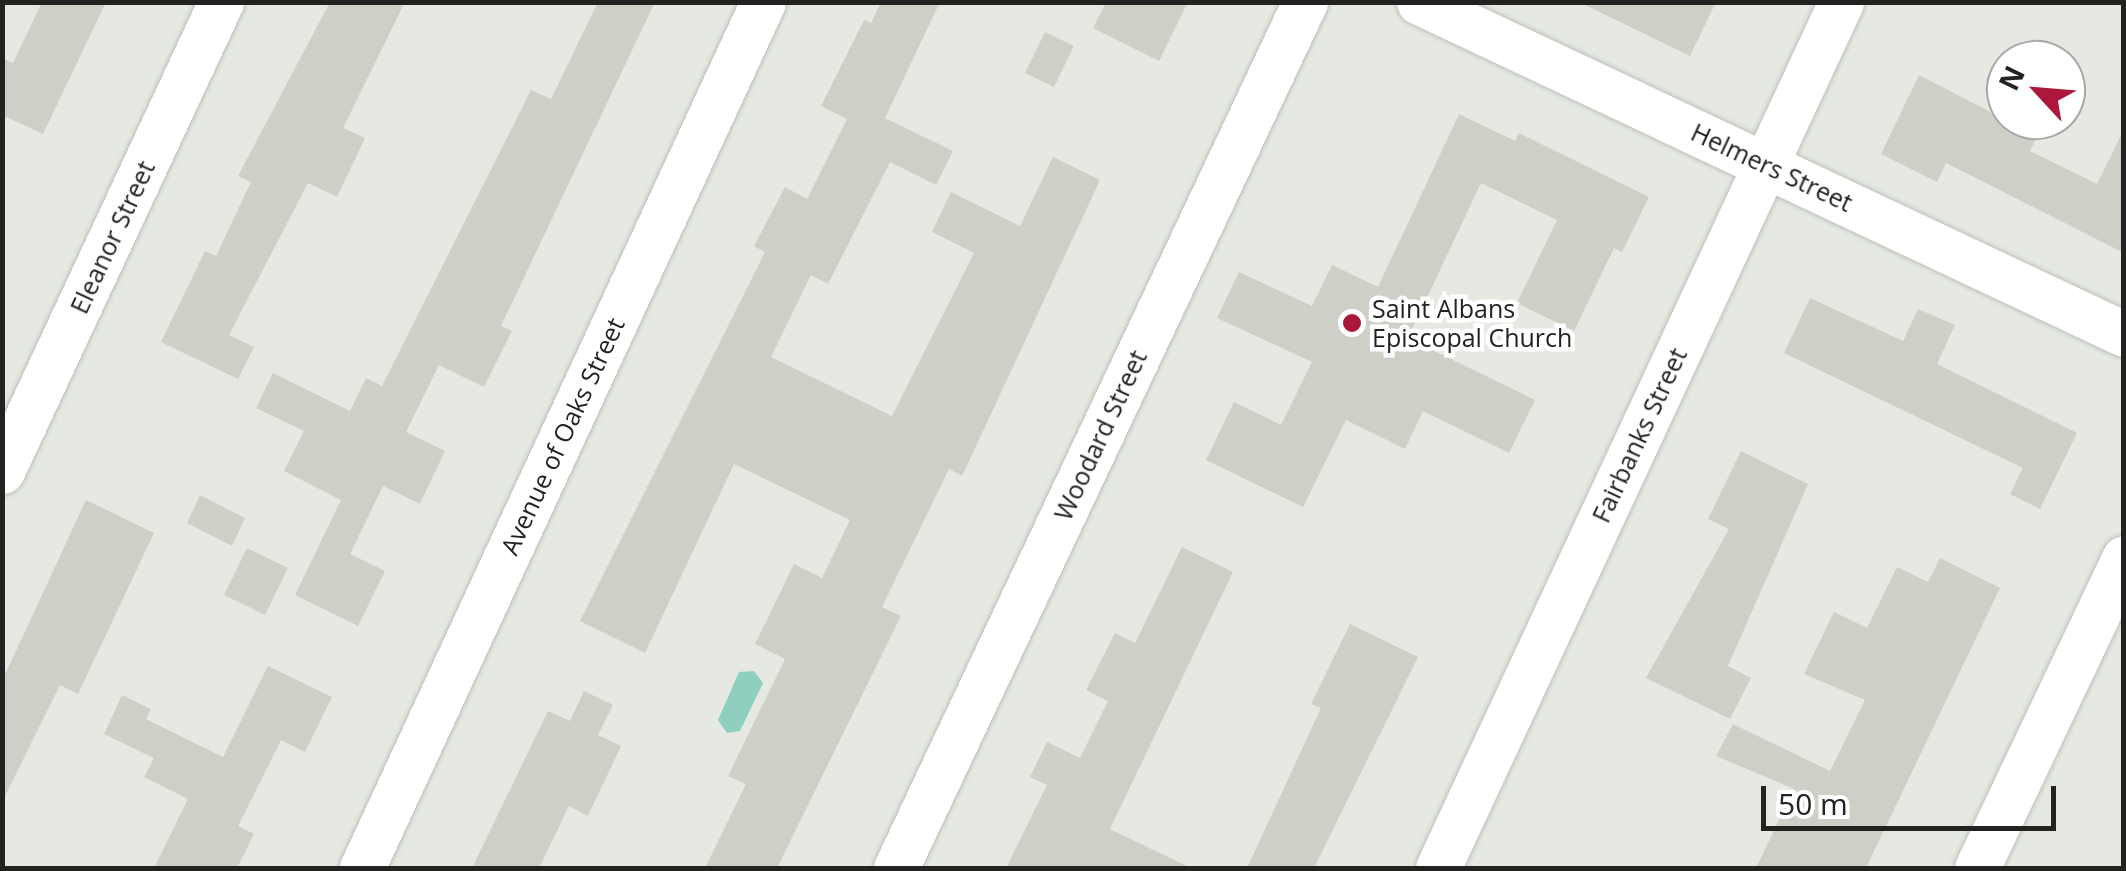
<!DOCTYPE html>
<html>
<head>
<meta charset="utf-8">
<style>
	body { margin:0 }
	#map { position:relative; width:2126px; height:871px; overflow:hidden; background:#e5e9e2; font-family:"Open Sans",sans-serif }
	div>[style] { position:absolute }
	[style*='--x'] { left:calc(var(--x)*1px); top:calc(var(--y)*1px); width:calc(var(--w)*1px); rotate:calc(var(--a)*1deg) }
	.water>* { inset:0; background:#8fcfbf }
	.building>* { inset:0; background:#cfcfc8 }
	.roads { filter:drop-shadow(0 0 2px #bdc0ba) drop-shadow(0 0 2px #bdc0ba) }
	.minor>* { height:45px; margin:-22.5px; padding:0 22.5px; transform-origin:22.5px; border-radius:22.5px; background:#fff }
	.dots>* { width:28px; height:28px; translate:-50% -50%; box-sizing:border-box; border:5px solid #fff; border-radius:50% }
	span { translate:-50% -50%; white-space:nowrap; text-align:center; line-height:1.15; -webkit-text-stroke:9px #fff; paint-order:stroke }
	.street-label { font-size:25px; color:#222321 }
	.poi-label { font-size:25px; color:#222321 }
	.left { translate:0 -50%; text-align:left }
	.frame { position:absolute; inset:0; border:5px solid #222321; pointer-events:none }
	.north { position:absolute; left:1986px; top:40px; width:100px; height:100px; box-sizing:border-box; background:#fff; border:2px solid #a7a7a6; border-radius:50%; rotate:296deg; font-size:28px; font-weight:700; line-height:40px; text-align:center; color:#222321 }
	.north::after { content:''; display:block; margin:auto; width:35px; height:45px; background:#ac173c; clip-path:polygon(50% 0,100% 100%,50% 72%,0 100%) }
	.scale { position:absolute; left:1761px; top:786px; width:295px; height:45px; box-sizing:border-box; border:5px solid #222321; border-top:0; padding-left:12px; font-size:30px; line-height:35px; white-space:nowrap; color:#222321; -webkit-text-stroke:8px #fff; paint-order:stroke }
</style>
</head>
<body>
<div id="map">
	<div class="water">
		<i style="clip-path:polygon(754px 671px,763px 683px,740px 731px,727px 733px,718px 720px,739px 672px)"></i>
	</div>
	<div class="building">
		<i style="clip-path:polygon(42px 2px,106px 2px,43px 134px,2px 115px,2px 58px,13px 63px)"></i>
		<i style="clip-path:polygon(330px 2px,405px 2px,343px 128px,365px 138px,337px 197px,308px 183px,229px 335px,254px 347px,238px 379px,161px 342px,205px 251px,216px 256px,251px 182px,238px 176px)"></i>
		<i style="clip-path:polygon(598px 2px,655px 2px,501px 326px,512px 331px,484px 387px,439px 365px,406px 432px,445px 451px,420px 504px,383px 486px,350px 554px,385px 571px,358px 626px,295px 595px,341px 500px,284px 471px,304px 431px,256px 408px,273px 373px,350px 411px,366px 378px,382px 386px,531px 90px,551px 99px)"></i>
		<i style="clip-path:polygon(881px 2px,940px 2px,885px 118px,953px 151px,936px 185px,890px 162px,828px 284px,811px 275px,771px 357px,892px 416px,974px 253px,932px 232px,951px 192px,1020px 226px,1053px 157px,1100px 180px,962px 476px,949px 469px,882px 607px,901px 616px,777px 868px,705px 868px,746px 784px,728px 776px,785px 659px,755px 644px,794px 564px,822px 578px,850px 520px,734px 464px,645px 653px,580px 621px,765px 252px,754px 246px,785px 187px,807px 199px,847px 119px,821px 106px,864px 20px,871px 23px)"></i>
		<i style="clip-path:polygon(1106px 2px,1188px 2px,1159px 61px,1093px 28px)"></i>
		<i style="clip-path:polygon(1579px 2px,1716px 2px,1690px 56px)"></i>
		<i style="clip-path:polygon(1045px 32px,1074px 46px,1054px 87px,1025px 73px)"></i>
		<i style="clip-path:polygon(1919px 75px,2006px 120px,2045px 120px,2030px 151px,2097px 184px,2124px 129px,2124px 253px,1946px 163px,1937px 182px,1881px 154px)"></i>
		<i style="clip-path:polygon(1459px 114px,1515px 141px,1519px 133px,1649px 197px,1622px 252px,1614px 248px,1574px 331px,1517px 303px,1557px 220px,1481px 183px,1408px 338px,1535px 400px,1509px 453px,1423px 411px,1405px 449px,1346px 420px,1303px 507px,1206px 460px,1234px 402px,1281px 425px,1312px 362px,1217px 318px,1239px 272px,1312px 306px,1332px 265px,1378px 287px)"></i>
		<i style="clip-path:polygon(1810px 298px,1903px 341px,1918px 309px,1955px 325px,1937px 364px,2077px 433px,2040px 509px,2010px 494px,2023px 468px,1784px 353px)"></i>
		<i style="clip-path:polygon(1741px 451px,1808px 484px,1728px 666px,1751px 678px,1730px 719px,1646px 678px,1729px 529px,1708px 519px)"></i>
		<i style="clip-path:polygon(200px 495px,245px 518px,232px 546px,187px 523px)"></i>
		<i style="clip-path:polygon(86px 500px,154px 533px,78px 694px,60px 685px,2px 802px,2px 681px)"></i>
		<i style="clip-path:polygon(1182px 547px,1233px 572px,1110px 829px,1191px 868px,1006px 868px,1047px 785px,1030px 777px,1047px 742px,1080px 758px,1108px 701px,1086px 690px,1115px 633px,1135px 643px)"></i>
		<i style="clip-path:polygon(247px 548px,288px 568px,265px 615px,224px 595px)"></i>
		<i style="clip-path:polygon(1940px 558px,2000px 588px,1866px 868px,1756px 868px,1794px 789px,1716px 756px,1733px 724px,1830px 771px,1865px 700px,1804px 674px,1834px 612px,1867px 628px,1897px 567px,1928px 582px)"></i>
		<i style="clip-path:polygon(1350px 624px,1418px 657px,1314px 868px,1247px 868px,1321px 708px,1311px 704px)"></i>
		<i style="clip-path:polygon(268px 666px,332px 697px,305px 752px,281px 740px,238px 826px,254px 834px,237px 868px,154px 868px,188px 799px,144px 777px,154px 758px,104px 734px,122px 695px,151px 709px,146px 719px,223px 757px)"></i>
		<i style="clip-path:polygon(584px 691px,613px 705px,598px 735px,621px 746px,588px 816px,569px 806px,539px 868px,472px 868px,548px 711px,570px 721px)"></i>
	</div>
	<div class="roads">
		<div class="minor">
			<i style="--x:1419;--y:2;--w:779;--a:25.22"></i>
			<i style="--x:2;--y:471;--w:518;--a:-64.97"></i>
			<i style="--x:362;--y:868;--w:954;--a:-65.15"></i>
			<i style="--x:896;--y:868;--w:958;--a:-64.72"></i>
			<i style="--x:1438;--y:868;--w:955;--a:-65.04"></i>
			<i style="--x:1977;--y:868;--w:343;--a:-64.6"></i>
		</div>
	</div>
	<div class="dots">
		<i style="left:1352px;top:323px;background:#ac173c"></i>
	</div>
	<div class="street-label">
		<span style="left:1772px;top:167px;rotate:25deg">Helmers Street</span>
		<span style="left:112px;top:237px;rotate:-65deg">Eleanor Street</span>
		<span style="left:1100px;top:435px;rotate:-65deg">Woodard Street</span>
		<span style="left:1639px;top:435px;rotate:-65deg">Fairbanks Street</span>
		<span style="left:562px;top:436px;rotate:-65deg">Avenue of Oaks Street</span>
	</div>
	<div class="poi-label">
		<span class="left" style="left:1372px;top:323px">Saint Albans<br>Episcopal Church</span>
	</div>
	<div class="frame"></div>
	<div class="north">N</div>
	<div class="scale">50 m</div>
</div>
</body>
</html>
